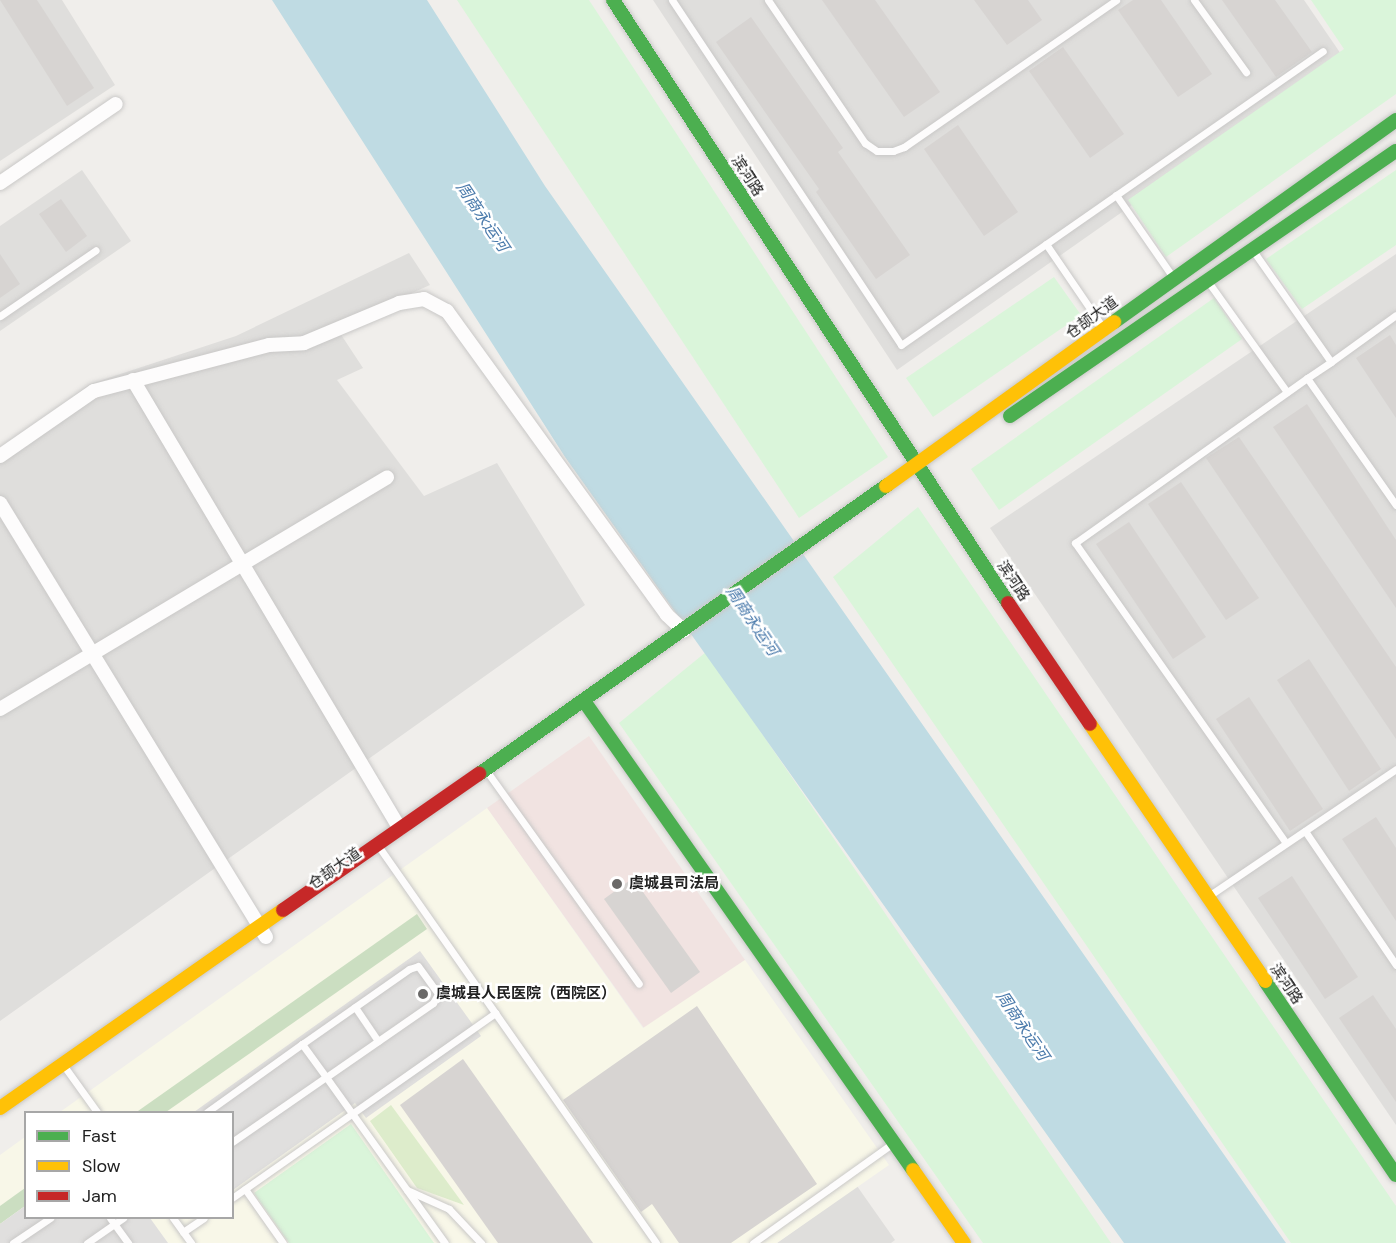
<!DOCTYPE html>
<html>
<head>
<meta charset="utf-8">
<style>
	body { margin:0 }
	#map { position:relative; width:1396px; height:1243px; overflow:hidden; background:#f0eeeb; font-family:"DM Sans","Noto Sans SC",sans-serif }
	div>[style] { position:absolute }
	[style*='--x'] { left:calc(var(--x)*1px); top:calc(var(--y)*1px); width:calc(var(--w)*1px); rotate:calc(var(--a)*1deg) }
	.residential>* { inset:0; background:#dfdedc }
	.commercial>* { inset:0; background:#f1e3e1 }
	.education>* { inset:0; background:#f8f7e8 }
	.grass>* { inset:0; background:#ddeccb }
	.forest>* { inset:0; background:#cbdec1 }
	.park>* { inset:0; background:#daf5da }
	.parking>* { inset:0; background:#e0dfde }
	.water>* { inset:0; background:#bfdbe3 }
	.building>* { inset:0; background:#d7d4d2 }
	.roads { filter:drop-shadow(0 0 2px #c9c8c7) drop-shadow(0 0 2px #c9c8c7) }
	.lane>* { height:7px; margin:-3.5px; padding:0 3.5px; transform-origin:3.5px; border-radius:3.5px; background:#fdfcfc }
	.street>* { height:14px; margin:-7px; padding:0 7px; transform-origin:7px; border-radius:7px; background:#fdfcfc }
	.fast>* { height:14px; margin:-7px; padding:0 7px; transform-origin:7px; border-radius:7px; background:#4caf50 }
	.slow>* { height:14px; margin:-7px; padding:0 7px; transform-origin:7px; border-radius:7px; background:#ffc107 }
	.jam>* { height:14px; margin:-7px; padding:0 7px; transform-origin:7px; border-radius:7px; background:#c62828 }
	.dots>* { width:16px; height:16px; translate:-50% -50%; box-sizing:border-box; border:3px solid #fff; border-radius:50% }
	span { translate:-50% -50%; white-space:nowrap; text-align:center; line-height:1.15; -webkit-text-stroke:5px #fff; paint-order:stroke }
	.street-label { font-size:15px; color:#222 }
	.poi-label { font-size:15px; color:#222; font-weight:700 }
	.left { translate:0 -50%; text-align:left }
	.water-label { font-size:16px; color:#4a7aab; font-style:italic }
	.legend { position:absolute; left:24px; top:1111px; width:210px; height:108px; box-sizing:border-box; background:#fff; border:2px solid #a7a7a7; margin:0; padding:8px 10px; list-style:none; font-size:18px; color:#222 }
	.legend li { display:flex; align-items:center; gap:12px; height:30px }
	.legend b { width:30px; border:2px solid #a7a7a7 }
</style>
</head>
<body>
<div id="map">
	<div class="residential">
		<i style="clip-path:polygon(0 0,62px 0,115px 85px,0 161px)"></i>
		<i style="clip-path:polygon(653px 0,1304px 0,1343px 57px,897px 370px)"></i>
		<i style="clip-path:polygon(82px 170px,131px 241px,0 331px,0 226px)"></i>
		<i style="clip-path:polygon(409px 253px,430px 285px,336px 327px,363px 368px,337px 380px,424px 496px,497px 463px,585px 605px,0 1021px,0 451px,90px 384px,236px 336px)"></i>
		<i style="clip-path:polygon(1396px 254px,1396px 1125px,990px 528px)"></i>
		<i style="clip-path:polygon(857px 1186px,895px 1240px,891px 1243px,777px 1243px)"></i>
	</div>
	<div class="commercial">
		<i style="clip-path:polygon(589px 736px,745px 960px,644px 1028px,487px 808px)"></i>
	</div>
	<div class="education">
		<i style="clip-path:polygon(487px 808px,643px 1028px,745px 960px,889px 1165px,777px 1243px,0 1243px,0 1155px,25px 1137px,26px 1218px,232px 1218px,232px 1112px,60px 1112px)"></i>
	</div>
	<div class="grass">
		<i style="clip-path:polygon(391px 1105px,464px 1205px,417px 1188px,370px 1121px)"></i>
	</div>
	<div class="forest">
		<i style="clip-path:polygon(417px 914px,427px 929px,166px 1112px,138px 1111px)"></i>
		<i style="clip-path:polygon(25px 1188px,25px 1206px,0 1224px,0 1206px)"></i>
	</div>
	<div class="park">
		<i style="clip-path:polygon(457px 0,589px 0,888px 457px,799px 518px)"></i>
		<i style="clip-path:polygon(1311px 0,1396px 0,1396px 94px,1166px 257px,1128px 200px,1344px 49px)"></i>
		<i style="clip-path:polygon(1396px 170px,1396px 245px,1302px 309px,1266px 259px)"></i>
		<i style="clip-path:polygon(1054px 277px,1081px 315px,933px 417px,906px 378px)"></i>
		<i style="clip-path:polygon(1214px 298px,1242px 339px,999px 510px,971px 469px)"></i>
		<i style="clip-path:polygon(918px 507px,1396px 1206px,1396px 1243px,1291px 1243px,833px 577px)"></i>
		<i style="clip-path:polygon(706px 652px,1111px 1243px,983px 1243px,619px 723px)"></i>
		<i style="clip-path:polygon(351px 1124px,434px 1243px,289px 1243px,254px 1193px)"></i>
	</div>
	<div class="parking">
		<i style="clip-path:polygon(420px 951px,481px 1036px,366px 1118px,355px 1103px,233px 1190px,232px 1112px,194px 1112px)"></i>
		<i style="clip-path:polygon(25px 1206px,26px 1218px,150px 1218px,168px 1243px,0 1243px,0 1224px)"></i>
	</div>
	<div class="water">
		<i style="clip-path:polygon(272px 0,427px 0,545px 186px,1286px 1243px,1124px 1243px,565px 457px)"></i>
	</div>
	<div class="building">
		<i style="clip-path:polygon(0 0,37px 0,94px 88px,67px 106px)"></i>
		<i style="clip-path:polygon(822px 0,875px 0,940px 92px,904px 117px)"></i>
		<i style="clip-path:polygon(974px 0,1028px 0,1042px 20px,1007px 45px)"></i>
		<i style="clip-path:polygon(1133px 0,1161px 0,1212px 74px,1178px 97px,1118px 10px)"></i>
		<i style="clip-path:polygon(1222px 0,1275px 0,1312px 52px,1276px 77px)"></i>
		<i style="clip-path:polygon(751px 17px,843px 148px,838px 152px,910px 255px,876px 279px,816px 192px,819px 189px,716px 42px)"></i>
		<i style="clip-path:polygon(1063px 47px,1124px 134px,1090px 158px,1029px 71px)"></i>
		<i style="clip-path:polygon(958px 125px,1018px 212px,984px 236px,924px 149px)"></i>
		<i style="clip-path:polygon(61px 199px,87px 236px,66px 252px,39px 214px)"></i>
		<i style="clip-path:polygon(0 254px,20px 284px,0 298px)"></i>
		<i style="clip-path:polygon(1390px 335px,1396px 345px,1396px 418px,1356px 358px)"></i>
		<i style="clip-path:polygon(1307px 404px,1396px 540px,1396px 608px,1273px 427px)"></i>
		<i style="clip-path:polygon(1239px 437px,1396px 667px,1396px 739px,1206px 458px)"></i>
		<i style="clip-path:polygon(1181px 482px,1259px 598px,1226px 620px,1148px 504px)"></i>
		<i style="clip-path:polygon(1129px 522px,1206px 637px,1173px 659px,1096px 544px)"></i>
		<i style="clip-path:polygon(1309px 659px,1381px 769px,1349px 791px,1277px 680px)"></i>
		<i style="clip-path:polygon(1249px 697px,1323px 809px,1290px 831px,1216px 719px)"></i>
		<i style="clip-path:polygon(1376px 817px,1396px 848px,1396px 921px,1342px 839px)"></i>
		<i style="clip-path:polygon(1292px 876px,1358px 977px,1325px 999px,1258px 898px)"></i>
		<i style="clip-path:polygon(633px 878px,700px 972px,671px 993px,604px 899px)"></i>
		<i style="clip-path:polygon(1373px 995px,1396px 1029px,1396px 1102px,1339px 1018px)"></i>
		<i style="clip-path:polygon(697px 1006px,817px 1184px,731px 1243px,679px 1243px,652px 1204px,641px 1212px,563px 1100px)"></i>
		<i style="clip-path:polygon(463px 1059px,593px 1243px,498px 1243px,400px 1105px)"></i>
	</div>
	<div class="roads">
		<div class="lane">
			<i style="--x:672;--y:0;--w:414;--a:56.4"></i>
			<i style="--x:901;--y:345;--w:514;--a:-34.86"></i>
			<i style="--x:768;--y:0;--w:173;--a:55.9"></i>
			<i style="--x:865;--y:143;--w:14;--a:34"></i>
			<i style="--x:877;--y:151;--w:16;--a:0"></i>
			<i style="--x:893;--y:151;--w:12;--a:-20"></i>
			<i style="--x:904;--y:147;--w:258;--a:-34.7"></i>
			<i style="--x:1194;--y:0;--w:89;--a:54.2"></i>
			<i style="--x:1116;--y:195;--w:98;--a:55.3"></i>
			<i style="--x:1046;--y:244;--w:99;--a:55.7"></i>
			<i style="--x:1254;--y:252;--w:134;--a:55"></i>
			<i style="--x:1331;--y:362;--w:29;--a:146"></i>
			<i style="--x:1307;--y:378;--w:155;--a:55"></i>
			<i style="--x:1209;--y:283;--w:134;--a:54.4"></i>
			<i style="--x:0;--y:316;--w:116;--a:-34.5"></i>
			<i style="--x:1331;--y:362;--w:80;--a:-35.9"></i>
			<i style="--x:488;--y:773;--w:259;--a:54.4"></i>
			<i style="--x:1305;--y:831;--w:162;--a:55.8"></i>
			<i style="--x:1286;--y:843;--w:367;--a:-125.1"></i>
			<i style="--x:1075;--y:543;--w:285;--a:-35.4"></i>
			<i style="--x:379;--y:847;--w:483;--a:55"></i>
			<i style="--x:1210;--y:895;--w:225;--a:-34.1"></i>
			<i style="--x:355;--y:1007;--w:41;--a:55.9"></i>
			<i style="--x:64;--y:1066;--w:57;--a:54.3"></i>
			<i style="--x:207;--y:1112;--w:117;--a:-35.6"></i>
			<i style="--x:302;--y:1044;--w:131;--a:-35"></i>
			<i style="--x:409;--y:969;--w:9;--a:-18"></i>
			<i style="--x:418;--y:966;--w:34;--a:54"></i>
			<i style="--x:438;--y:994;--w:10;--a:119"></i>
			<i style="--x:433;--y:1003;--w:130;--a:145.3"></i>
			<i style="--x:326;--y:1077;--w:41;--a:-126"></i>
			<i style="--x:232;--y:1142;--w:114;--a:-34.7"></i>
			<i style="--x:326;--y:1077;--w:204;--a:54.4"></i>
			<i style="--x:245;--y:1189;--w:66;--a:54.9"></i>
			<i style="--x:407;--y:1190;--w:46;--a:24.3"></i>
			<i style="--x:449;--y:1209;--w:47;--a:46.7"></i>
			<i style="--x:232;--y:1198;--w:322;--a:-35.1"></i>
			<i style="--x:110;--y:1218;--w:31;--a:54"></i>
			<i style="--x:173;--y:1218;--w:31;--a:54"></i>
			<i style="--x:183;--y:1232;--w:25;--a:-34"></i>
			<i style="--x:13;--y:1243;--w:45;--a:-34"></i>
			<i style="--x:87;--y:1243;--w:44;--a:-34.8"></i>
			<i style="--x:753;--y:1243;--w:171;--a:-35.5"></i>
		</div>
		<div class="street">
			<i style="--x:0;--y:183;--w:140;--a:-34.3"></i>
			<i style="--x:133;--y:380;--w:522;--a:59.26"></i>
			<i style="--x:0;--y:456;--w:114;--a:-34.7"></i>
			<i style="--x:94;--y:391;--w:181;--a:-14.7"></i>
			<i style="--x:269;--y:345;--w:35;--a:-3"></i>
			<i style="--x:304;--y:343;--w:103;--a:-22.8"></i>
			<i style="--x:399;--y:303;--w:25;--a:-9"></i>
			<i style="--x:424;--y:299;--w:26;--a:28"></i>
			<i style="--x:447;--y:311;--w:375;--a:54.1"></i>
			<i style="--x:667;--y:615;--w:23;--a:43"></i>
			<i style="--x:0;--y:503;--w:509;--a:58.5"></i>
			<i style="--x:0;--y:709;--w:451;--a:-30.9"></i>
		</div>
		<div class="fast">
			<i style="--x:613;--y:0;--w:721;--a:56.77"></i>
			<i style="--x:1114;--y:322;--w:347;--a:-35.6"></i>
			<i style="--x:1010;--y:416;--w:468;--a:-34.5"></i>
			<i style="--x:584;--y:701;--w:573;--a:54.95"></i>
			<i style="--x:479;--y:774;--w:499;--a:-35.3"></i>
			<i style="--x:1265;--y:981;--w:234;--a:56"></i>
		</div>
		<div class="slow">
			<i style="--x:886;--y:486;--w:281;--a:-35.7"></i>
			<i style="--x:1090;--y:724;--w:311;--a:55.7"></i>
			<i style="--x:0;--y:1108;--w:345;--a:-35"></i>
			<i style="--x:913;--y:1170;--w:89;--a:55.1"></i>
		</div>
		<div class="jam">
			<i style="--x:1008;--y:603;--w:146;--a:55.9"></i>
			<i style="--x:283;--y:910;--w:239;--a:-34.8"></i>
		</div>
	</div>
	<div class="dots">
		<i style="left:617px;top:884px;background:#6a6968"></i>
		<i style="left:423px;top:994px;background:#6a6968"></i>
	</div>
	<div class="street-label">
		<span style="left:747px;top:176px;rotate:57deg">滨河路</span>
		<span style="left:1092px;top:318px;rotate:-36deg">仓颉大道</span>
		<span style="left:1013px;top:581px;rotate:56deg">滨河路</span>
		<span style="left:335px;top:869px;rotate:-35deg">仓颉大道</span>
		<span style="left:1286px;top:984px;rotate:56deg">滨河路</span>
	</div>
	<div class="poi-label">
		<span class="left" style="left:629px;top:884px">虞城县司法局</span>
		<span class="left" style="left:436px;top:994px">虞城县人民医院（西院区）</span>
	</div>
	<div class="water-label">
		<span style="left:482px;top:217px;rotate:56deg">周商永运河</span>
		<span style="left:752px;top:621px;rotate:56deg">周商永运河</span>
		<span style="left:1022px;top:1026px;rotate:56deg">周商永运河</span>
	</div>
	<ul class="legend">
	<li><b style="height:8px;background:#4caf50"></b>Fast</li>
	<li><b style="height:8px;background:#ffc107"></b>Slow</li>
	<li><b style="height:8px;background:#c62828"></b>Jam</li>
	</ul>
</div>
</body>
</html>
